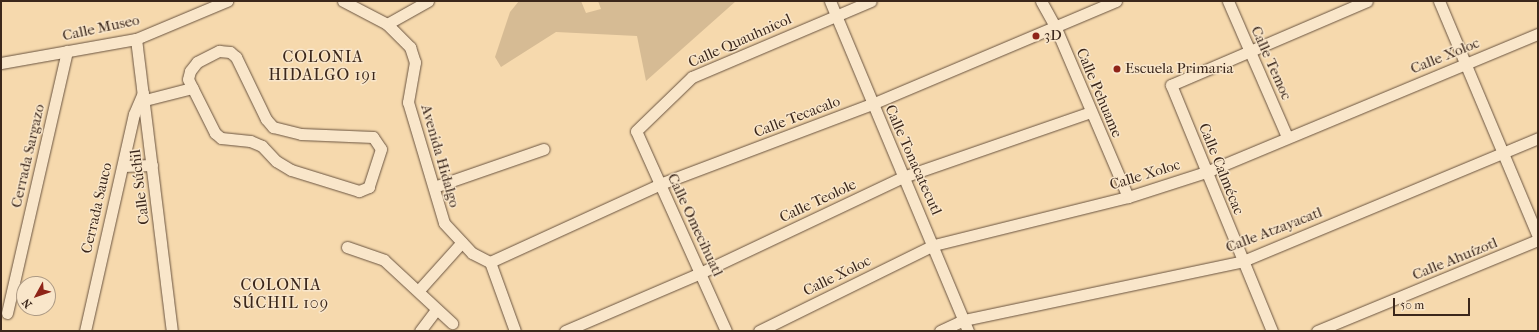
<!DOCTYPE html>
<html>
<head>
<meta charset="utf-8">
<style>
	body { margin:0 }
	#map { position:relative; width:1539px; height:332px; overflow:hidden; background:#f6d9ad; font-family:"IM FELL French Canon",serif }
	div>[style] { position:absolute }
	[style*='--x'] { left:calc(var(--x)*1px); top:calc(var(--y)*1px); width:calc(var(--w)*1px); rotate:calc(var(--a)*1deg) }
	.green>* { inset:0; background:#d6bb94 }
	.roads { filter:drop-shadow(0 0 1px #6a5440) drop-shadow(0 0 1px #6a5440) }
	.minor>* { height:11px; margin:-5.5px; padding:0 5.5px; transform-origin:5.5px; border-radius:5.5px; background:#f9e6ca }
	.dots>* { width:11px; height:11px; translate:-50% -50%; box-sizing:border-box; border:2px solid #f9e6ca; border-radius:50% }
	span { translate:-50% -50%; white-space:nowrap; text-align:center; line-height:1.15; -webkit-text-stroke:3px #f9e6ca; paint-order:stroke }
	.street-label { font-size:15px; color:#3b271b }
	.poi-label { font-size:15px; color:#3b271b }
	.left { translate:0 -50%; text-align:left }
	.neighbourhood-label { font-size:16px; color:#3b271b; letter-spacing:1px }
	.frame { position:absolute; inset:0; border:2px solid #3b271b; pointer-events:none }
	.north { position:absolute; left:16px; top:276px; width:40px; height:40px; box-sizing:border-box; background:#f9e6ca; border:1px solid #ad9a84; border-radius:50%; rotate:230deg; font-size:11px; font-weight:700; line-height:16px; text-align:center; color:#3b271b }
	.north::after { content:''; display:block; margin:auto; width:14px; height:18px; background:#8f2418; clip-path:polygon(50% 0,100% 100%,50% 72%,0 100%) }
	.scale { position:absolute; left:1393px; top:298px; width:77px; height:18px; box-sizing:border-box; border:2px solid #3b271b; border-top:0; padding-left:5px; font-size:12px; line-height:14px; white-space:nowrap; color:#3b271b; -webkit-text-stroke:3px #f9e6ca; paint-order:stroke }
</style>
</head>
<body>
<div id="map">
	<div class="green">
		<i style="clip-path:polygon(519px 1px,581px 1px,586px 13px,601px 9px,598px 1px,736px 1px,646px 81px,637px 36px,556px 32px,501px 67px,495px 57px,510px 12px)"></i>
	</div>
	<div class="roads">
		<div class="minor">
			<i style="--x:343;--y:1;--w:50;--a:27.6"></i>
			<i style="--x:387;--y:24;--w:33;--a:45"></i>
			<i style="--x:410;--y:47;--w:16;--a:72"></i>
			<i style="--x:415;--y:62;--w:41;--a:99.9"></i>
			<i style="--x:408;--y:102;--w:126;--a:73.4"></i>
			<i style="--x:444;--y:223;--w:41;--a:47"></i>
			<i style="--x:472;--y:253;--w:20;--a:27"></i>
			<i style="--x:490;--y:262;--w:73;--a:70.1"></i>
			<i style="--x:830;--y:1;--w:358;--a:67.3"></i>
			<i style="--x:1041;--y:1;--w:29;--a:61"></i>
			<i style="--x:1055;--y:26;--w:186;--a:66.9"></i>
			<i style="--x:1228;--y:1;--w:148;--a:66.5"></i>
			<i style="--x:1439;--y:1;--w:255;--a:67.2"></i>
			<i style="--x:387;--y:24;--w:47;--a:-29.3"></i>
			<i style="--x:136;--y:39;--w:294;--a:83"></i>
			<i style="--x:219;--y:51;--w:11;--a:5"></i>
			<i style="--x:230;--y:52;--w:8;--a:40"></i>
			<i style="--x:236;--y:57;--w:69;--a:64.2"></i>
			<i style="--x:266;--y:119;--w:11;--a:49"></i>
			<i style="--x:273;--y:127;--w:29;--a:14"></i>
			<i style="--x:301;--y:134;--w:72;--a:2.4"></i>
			<i style="--x:373;--y:137;--w:14;--a:56"></i>
			<i style="--x:381;--y:149;--w:40;--a:108"></i>
			<i style="--x:369;--y:187;--w:11;--a:158"></i>
			<i style="--x:359;--y:191;--w:71;--a:-162.8"></i>
			<i style="--x:291;--y:170;--w:17;--a:-149"></i>
			<i style="--x:276;--y:161;--w:21;--a:-133"></i>
			<i style="--x:262;--y:146;--w:13;--a:-157"></i>
			<i style="--x:250;--y:141;--w:29;--a:-174"></i>
			<i style="--x:221;--y:138;--w:8;--a:-140"></i>
			<i style="--x:215;--y:133;--w:60;--a:-116.6"></i>
			<i style="--x:188;--y:79;--w:8;--a:-76"></i>
			<i style="--x:190;--y:71;--w:11;--a:-52"></i>
			<i style="--x:197;--y:62;--w:25;--a:-27"></i>
			<i style="--x:1;--y:63;--w:137;--a:-10.1"></i>
			<i style="--x:136;--y:39;--w:99;--a:-22.7"></i>
			<i style="--x:145;--y:100;--w:49;--a:-14.3"></i>
			<i style="--x:123;--y:166;--w:29;--a:-2"></i>
			<i style="--x:434;--y:187;--w:116;--a:-19.1"></i>
			<i style="--x:347;--y:247;--w:39;--a:19"></i>
			<i style="--x:384;--y:260;--w:93;--a:42.8"></i>
			<i style="--x:490;--y:262;--w:187;--a:-24.6"></i>
			<i style="--x:660;--y:184;--w:227;--a:-20.7"></i>
			<i style="--x:872;--y:104;--w:265;--a:-22.9"></i>
			<i style="--x:419;--y:290;--w:64;--a:-48.1"></i>
			<i style="--x:7;--y:313;--w:269;--a:-77.1"></i>
			<i style="--x:85;--y:331;--w:222;--a:-77.3"></i>
			<i style="--x:134;--y:114;--w:23;--a:-67"></i>
			<i style="--x:420;--y:331;--w:26;--a:-53"></i>
			<i style="--x:565;--y:331;--w:147;--a:-23.2"></i>
			<i style="--x:700;--y:273;--w:225;--a:-25.3"></i>
			<i style="--x:903;--y:177;--w:199;--a:-19.1"></i>
			<i style="--x:726;--y:331;--w:219;--a:-114.2"></i>
			<i style="--x:636;--y:131;--w:78;--a:-44"></i>
			<i style="--x:692;--y:77;--w:194;--a:-23"></i>
			<i style="--x:759;--y:331;--w:195;--a:-26.2"></i>
			<i style="--x:934;--y:245;--w:200;--a:-13.9"></i>
			<i style="--x:1128;--y:197;--w:82;--a:-17.8"></i>
			<i style="--x:1206;--y:172;--w:360;--a:-22.6"></i>
			<i style="--x:940;--y:331;--w:26;--a:-25"></i>
			<i style="--x:964;--y:320;--w:285;--a:-11.9"></i>
			<i style="--x:1243;--y:261;--w:320;--a:-22.6"></i>
			<i style="--x:1272;--y:331;--w:266;--a:-112.3"></i>
			<i style="--x:1171;--y:85;--w:213;--a:-23.2"></i>
			<i style="--x:1317;--y:331;--w:239;--a:-22.4"></i>
		</div>
	</div>
	<div class="dots">
		<i style="left:1036px;top:36px;background:#8f2418"></i>
		<i style="left:1117px;top:69px;background:#8f2418"></i>
	</div>
	<div class="street-label">
		<span style="left:101px;top:28px;rotate:-12deg">Calle Museo</span>
		<span style="left:740px;top:41px;rotate:-24deg">Calle Quauhnicol</span>
		<span style="left:1445px;top:56px;rotate:-22deg">Calle Xoloc</span>
		<span style="left:1271px;top:63px;rotate:66deg">Calle Temoc</span>
		<span style="left:1099px;top:93px;rotate:67deg">Calle Pehuame</span>
		<span style="left:797px;top:117px;rotate:-21deg">Calle Tecacalo</span>
		<span style="left:28px;top:156px;rotate:-77deg">Cerrada Sargazo</span>
		<span style="left:440px;top:156px;rotate:74deg">Avenida Hidalgo</span>
		<span style="left:913px;top:160px;rotate:66deg">Calle Tonacatecutl</span>
		<span style="left:1221px;top:169px;rotate:68deg">Calle Calmécac</span>
		<span style="left:1145px;top:175px;rotate:-17deg">Calle Xoloc</span>
		<span style="left:140px;top:187px;rotate:-97deg">Calle Súchil</span>
		<span style="left:818px;top:201px;rotate:-25deg">Calle Teolole</span>
		<span style="left:97px;top:208px;rotate:-77deg">Cerrada Sauco</span>
		<span style="left:695px;top:225px;rotate:65deg">Calle Omecihuatl</span>
		<span style="left:1274px;top:230px;rotate:-21deg">Calle Atzayacatl</span>
		<span style="left:1455px;top:259px;rotate:-22deg">Calle Ahuízotl</span>
		<span style="left:837px;top:276px;rotate:-26deg">Calle Xoloc</span>
	</div>
	<div class="poi-label">
		<span class="left" style="left:1044px;top:36px">3D</span>
		<span class="left" style="left:1125px;top:69px">Escuela Primaria</span>
	</div>
	<div class="neighbourhood-label">
		<span style="left:323px;top:66px">COLONIA<br>HIDALGO 191</span>
		<span style="left:281px;top:294px">COLONIA<br>SÚCHIL 109</span>
	</div>
	<div class="frame"></div>
	<div class="north">N</div>
	<div class="scale">50 m</div>
</div>
</body>
</html>
